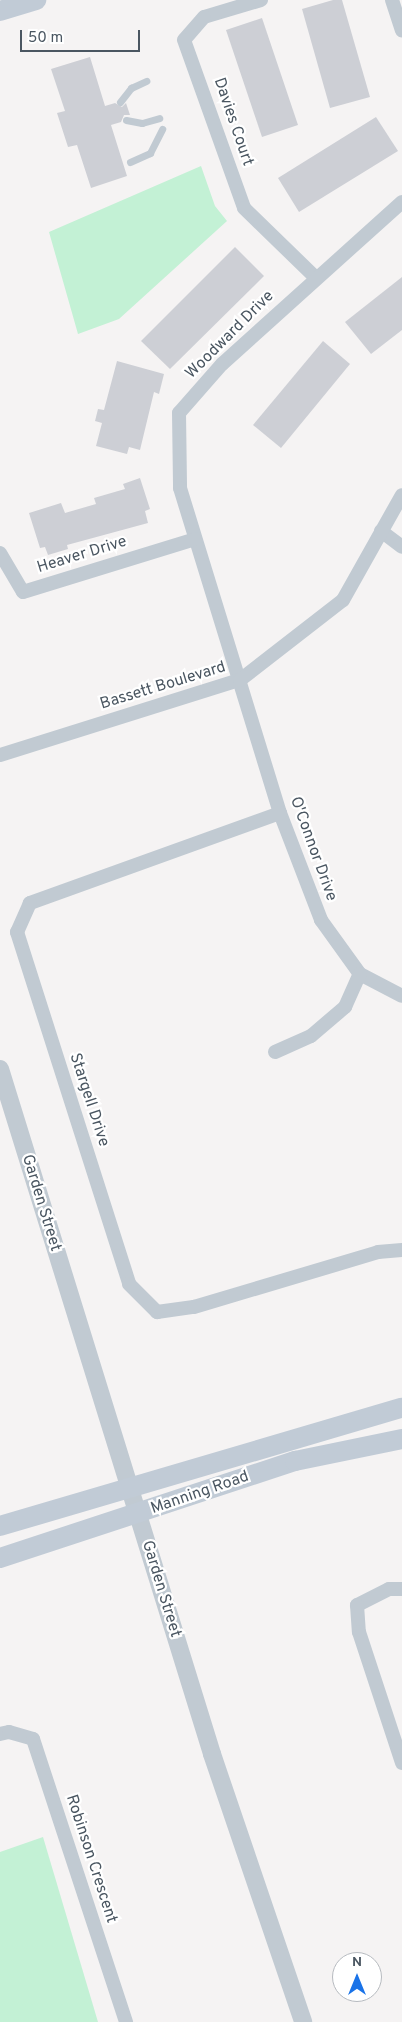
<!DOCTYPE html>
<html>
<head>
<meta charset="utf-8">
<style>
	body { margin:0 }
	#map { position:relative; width:402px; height:2022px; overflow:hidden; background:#f5f3f3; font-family:Overpass,sans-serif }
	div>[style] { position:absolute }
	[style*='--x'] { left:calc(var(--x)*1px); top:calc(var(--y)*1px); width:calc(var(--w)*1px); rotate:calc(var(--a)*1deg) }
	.green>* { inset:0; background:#c3f1d5 }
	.building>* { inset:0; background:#cdcfd5 }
	.service>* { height:7px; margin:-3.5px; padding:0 3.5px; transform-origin:3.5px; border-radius:3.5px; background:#c1cad2 }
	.minor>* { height:14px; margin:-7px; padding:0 7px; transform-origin:7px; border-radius:7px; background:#c1cad2 }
	.tertiary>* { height:18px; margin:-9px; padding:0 9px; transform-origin:9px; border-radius:9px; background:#c1cad2 }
	.secondary>* { height:20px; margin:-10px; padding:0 10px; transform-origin:10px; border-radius:10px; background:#c1cbd6 }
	span { translate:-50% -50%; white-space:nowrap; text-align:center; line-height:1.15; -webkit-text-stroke:4.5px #fff; paint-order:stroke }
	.street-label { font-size:16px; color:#4a5661 }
	.north { position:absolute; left:332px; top:1952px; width:50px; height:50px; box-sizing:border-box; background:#fff; border:1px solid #b7bbc0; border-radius:50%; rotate:0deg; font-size:14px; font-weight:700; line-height:20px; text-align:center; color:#4a5661 }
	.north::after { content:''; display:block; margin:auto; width:18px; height:22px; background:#1a73e8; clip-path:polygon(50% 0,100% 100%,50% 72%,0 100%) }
	.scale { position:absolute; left:20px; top:30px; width:120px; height:22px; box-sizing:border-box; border:2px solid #4a5661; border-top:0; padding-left:6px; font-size:15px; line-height:18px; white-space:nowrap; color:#4a5661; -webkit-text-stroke:4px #fff; paint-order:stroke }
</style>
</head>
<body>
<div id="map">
	<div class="green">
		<i style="clip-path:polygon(201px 166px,215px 206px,227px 221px,119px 319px,78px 334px,49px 232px)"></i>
		<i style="clip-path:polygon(43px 1837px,98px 2022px,0 2022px,0 1852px)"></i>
	</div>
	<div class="building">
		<i style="clip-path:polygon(333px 0,342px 0,370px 97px,330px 108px,302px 9px)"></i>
		<i style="clip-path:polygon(262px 18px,298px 125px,262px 137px,226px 30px)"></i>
		<i style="clip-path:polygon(90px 57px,105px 106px,115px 103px,122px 107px,126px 103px,130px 115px,124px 115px,121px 122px,111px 125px,127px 176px,91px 188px,77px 145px,68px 147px,57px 113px,65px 111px,51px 69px)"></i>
		<i style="clip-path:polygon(376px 117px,398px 151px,299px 212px,278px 178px)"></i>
		<i style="clip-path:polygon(235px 247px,264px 276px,170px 369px,141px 341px)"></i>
		<i style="clip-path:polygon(402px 277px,402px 330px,371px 354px,345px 322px)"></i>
		<i style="clip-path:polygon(323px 341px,350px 364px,281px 448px,253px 425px)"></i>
		<i style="clip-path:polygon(117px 361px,164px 374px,159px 394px,154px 392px,140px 450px,129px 447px,127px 454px,96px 446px,102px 423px,95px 421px,98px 409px,104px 410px)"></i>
		<i style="clip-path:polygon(140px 478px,150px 509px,145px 511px,148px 523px,67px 545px,68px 549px,48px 555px,45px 547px,40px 548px,29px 513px,61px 503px,65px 513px,96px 504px,94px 498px,125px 489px,123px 484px)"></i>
	</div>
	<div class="service">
		<i style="--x:120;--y:102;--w:18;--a:-52"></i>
		<i style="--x:131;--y:88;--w:17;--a:-25"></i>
		<i style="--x:126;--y:120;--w:16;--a:11"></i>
		<i style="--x:142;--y:123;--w:18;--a:-16"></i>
		<i style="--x:130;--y:162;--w:22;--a:-24"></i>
		<i style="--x:150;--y:153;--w:27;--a:-63"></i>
	</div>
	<div class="minor">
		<i style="--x:261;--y:0;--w:59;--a:163.4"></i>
		<i style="--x:204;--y:17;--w:30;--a:131"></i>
		<i style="--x:184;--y:40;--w:178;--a:70.3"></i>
		<i style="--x:244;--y:208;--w:99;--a:44.2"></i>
		<i style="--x:392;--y:0;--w:32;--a:72"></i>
		<i style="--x:402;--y:202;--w:242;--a:138"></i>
		<i style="--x:222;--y:364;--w:65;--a:131.3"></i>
		<i style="--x:179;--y:413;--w:75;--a:89.2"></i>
		<i style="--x:180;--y:488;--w:340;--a:72.9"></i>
		<i style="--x:280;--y:813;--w:115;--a:69"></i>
		<i style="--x:321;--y:920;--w:67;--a:54.2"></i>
		<i style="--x:360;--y:974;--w:47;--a:27.6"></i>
		<i style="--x:381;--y:531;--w:26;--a:37"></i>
		<i style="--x:0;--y:553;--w:45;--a:59.5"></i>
		<i style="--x:23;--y:592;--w:180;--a:-17.1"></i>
		<i style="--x:0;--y:755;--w:251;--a:-17.4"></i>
		<i style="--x:240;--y:680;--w:130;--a:-37.8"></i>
		<i style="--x:343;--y:600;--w:120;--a:-60.7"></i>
		<i style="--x:280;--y:813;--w:266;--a:160.2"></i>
		<i style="--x:30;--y:903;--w:32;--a:114"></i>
		<i style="--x:17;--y:932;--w:369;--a:72.3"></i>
		<i style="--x:129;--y:1284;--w:40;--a:45"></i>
		<i style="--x:157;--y:1312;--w:37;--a:-8"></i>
		<i style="--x:194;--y:1307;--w:192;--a:-16.6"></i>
		<i style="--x:378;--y:1252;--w:24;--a:-5"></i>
		<i style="--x:275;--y:1052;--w:39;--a:-24"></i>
		<i style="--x:311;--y:1036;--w:45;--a:-40.5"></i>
		<i style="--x:345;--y:1007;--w:36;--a:-66"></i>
		<i style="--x:402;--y:1589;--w:13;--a:180"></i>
		<i style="--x:389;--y:1589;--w:36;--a:153"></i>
		<i style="--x:357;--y:1605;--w:27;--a:86"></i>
		<i style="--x:359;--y:1632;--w:138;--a:71.8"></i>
		<i style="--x:0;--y:1734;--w:9;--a:-13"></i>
		<i style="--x:9;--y:1732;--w:25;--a:16"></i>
		<i style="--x:33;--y:1739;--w:298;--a:71.8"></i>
	</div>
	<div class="tertiary">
		<i style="--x:0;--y:1069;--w:717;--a:72.8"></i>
		<i style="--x:212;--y:1754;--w:283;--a:71.2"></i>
	</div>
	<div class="secondary">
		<i style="--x:0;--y:11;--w:38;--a:-17"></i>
		<i style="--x:0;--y:1526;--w:419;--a:-16.4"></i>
		<i style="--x:0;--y:1558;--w:311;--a:-18.2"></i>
		<i style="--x:295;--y:1461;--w:109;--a:-11.6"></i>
	</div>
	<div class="street-label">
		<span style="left:233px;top:122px;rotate:71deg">Davies Court</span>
		<span style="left:230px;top:335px;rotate:-45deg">Woodward Drive</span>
		<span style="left:82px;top:555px;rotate:-17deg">Heaver Drive</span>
		<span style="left:163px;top:686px;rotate:-17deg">Bassett Boulevard</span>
		<span style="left:313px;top:849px;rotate:70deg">O'Connor Drive</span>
		<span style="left:89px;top:1100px;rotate:72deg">Stargell Drive</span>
		<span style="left:41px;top:1203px;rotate:73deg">Garden Street</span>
		<span style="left:200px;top:1493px;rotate:-19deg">Manning Road</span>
		<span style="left:161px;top:1589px;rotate:73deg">Garden Street</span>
		<span style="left:91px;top:1859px;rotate:72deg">Robinson Crescent</span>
	</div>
	<div class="north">N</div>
	<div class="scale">50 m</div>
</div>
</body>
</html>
